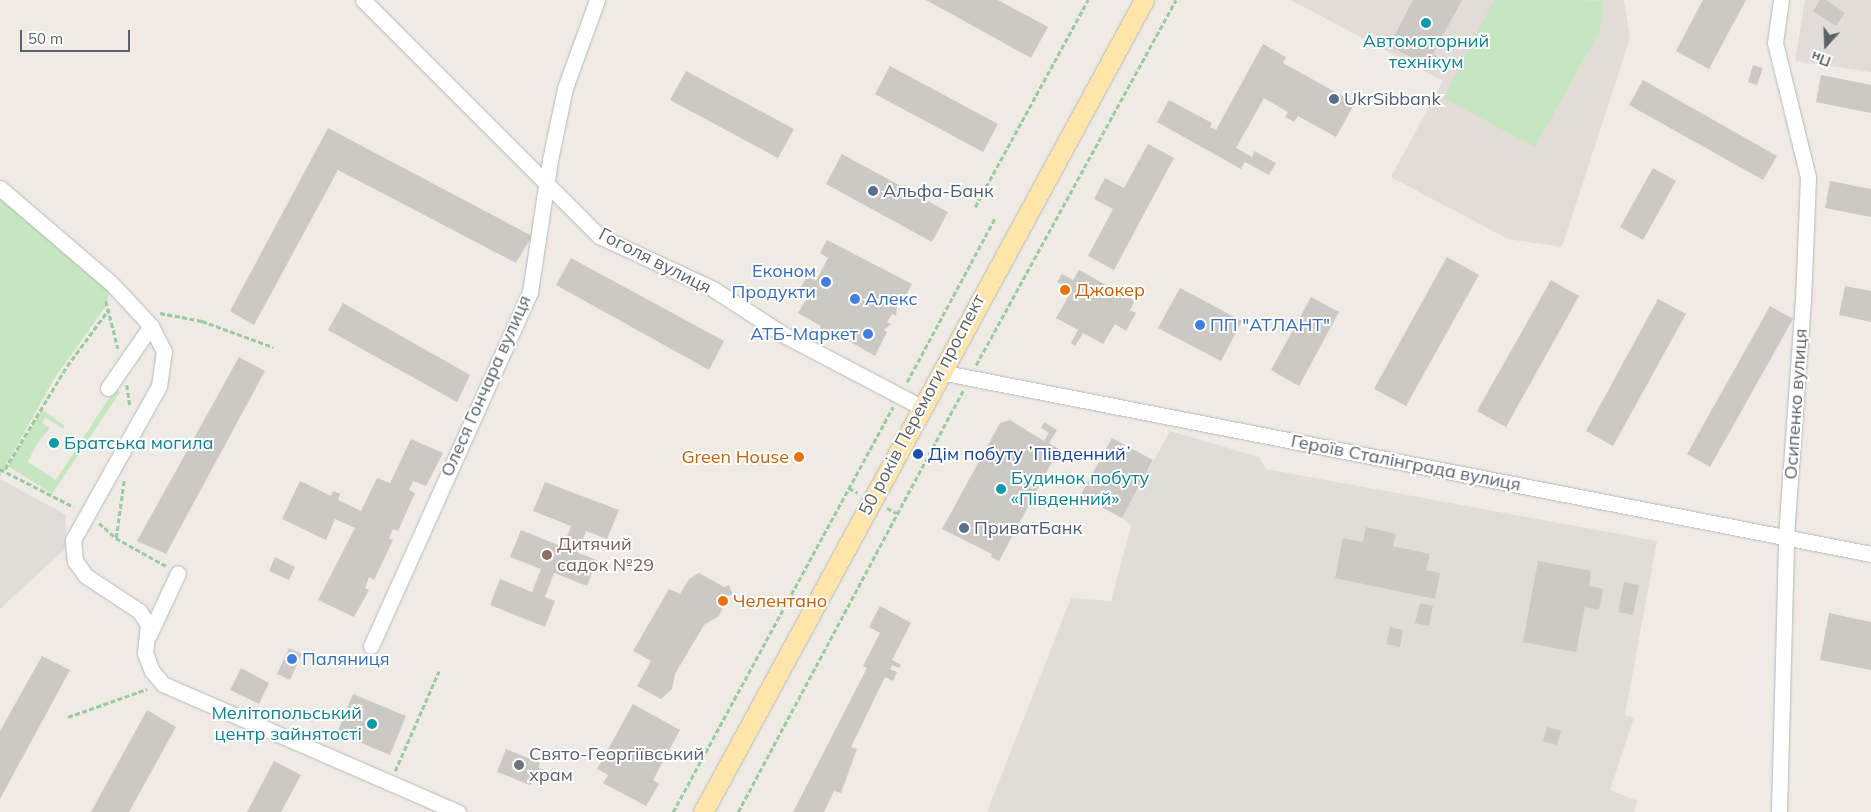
<!DOCTYPE html>
<html>
<head>
<meta charset="utf-8">
<style>
	body { margin:0 }
	#map { position:relative; width:1871px; height:812px; overflow:hidden; background:#efebe4; font-family:Mulish,sans-serif }
	div>[style] { position:absolute }
	[style*='--x'] { left:calc(var(--x)*1px); top:calc(var(--y)*1px); width:calc(var(--w)*1px); rotate:calc(var(--a)*1deg) }
	.industrial>* { inset:0; background:#e0ddd8 }
	.education>* { inset:0; background:#e1dcd5 }
	.green>* { inset:0; background:#c5e6c0 }
	.building>* { inset:0; background:#ccc8c3 }
	.path>* { height:2.5px; margin-top:-1.25px; transform-origin:0; background:repeating-linear-gradient(90deg,#9acaa2 0 5px,transparent 0 7.5px) }
	.roads { filter:drop-shadow(0 0 1px #b5b8bb) drop-shadow(0 0 1px #b5b8bb) }
	.minor>* { height:15px; margin:-7.5px; padding:0 7.5px; transform-origin:7.5px; border-radius:7.5px; background:#fff }
	.major>* { height:19px; margin:-9.5px; padding:0 9.5px; transform-origin:9.5px; border-radius:9.5px; background:#ffe5a9 }
	.dots>* { width:14px; height:14px; translate:-50% -50%; box-sizing:border-box; border:2px solid #fff; border-radius:50% }
	span { translate:-50% -50%; white-space:nowrap; text-align:center; line-height:1.15; -webkit-text-stroke:4px #fff; paint-order:stroke }
	.culture-label { font-size:18px; color:#0d838f }
	.left { translate:0 -50%; text-align:left }
	.right { translate:-100% -50%; text-align:right }
	.service-label { font-size:18px; color:#4e5e75 }
	.street-label { font-size:18px; color:#5c6165 }
	.shop-label { font-size:18px; color:#366cbe }
	.food-label { font-size:18px; color:#c56008 }
	.transit-label { font-size:18px; color:#164399 }
	.education-label { font-size:18px; color:#785e54 }
	.worship-label { font-size:18px; color:#5b616d }
	.north { position:absolute; left:1801px; top:20px; width:50px; height:50px; -webkit-text-stroke:4px #fff; paint-order:stroke; rotate:200deg; font-size:14px; font-weight:700; line-height:20px; text-align:center; color:#5c6165 }
	.north::after { content:''; display:block; margin:auto; width:18px; height:22px; background:#5c6165; clip-path:polygon(50% 0,100% 100%,50% 72%,0 100%) }
	.scale { position:absolute; left:20px; top:30px; width:110px; height:22px; box-sizing:border-box; border:2px solid #5c6165; border-top:0; padding-left:6px; font-size:15px; line-height:18px; white-space:nowrap; color:#5c6165; -webkit-text-stroke:4px #fff; paint-order:stroke }
</style>
</head>
<body>
<div id="map">
	<div class="industrial">
		<i style="clip-path:polygon(1170px 431px,1259px 457px,1266px 469px,1657px 541px,1625px 715px,1634px 718px,1610px 790px,1638px 801px,1634px 812px,987px 812px,1071px 598px,1111px 601px,1131px 525px,1122px 518px)"></i>
		<i style="clip-path:polygon(0 479px,66px 515px,65px 549px,0 609px)"></i>
	</div>
	<div class="education">
		<i style="clip-path:polygon(1291px 0,1624px 0,1630px 38px,1562px 247px,1508px 239px,1391px 177px,1443px 81px)"></i>
		<i style="clip-path:polygon(1805px 0,1871px 0,1871px 72px,1795px 61px)"></i>
	</div>
	<div class="green">
		<i style="clip-path:polygon(1494px 0,1602px 1px,1603px 14px,1599px 32px,1535px 147px,1444px 98px)"></i>
		<i style="clip-path:polygon(0 188px,111px 283px,106px 306px,54px 379px,0 476px)"></i>
		<i style="clip-path:polygon(115px 389px,120px 392px,52px 494px,8px 466px,42px 410px,65px 426px,63px 429px,45px 417px,42px 423px,50px 428px,36px 445px,28px 462px,56px 480px)"></i>
	</div>
	<div class="building">
		<i style="clip-path:polygon(926px 0,998px 0,1048px 27px,1031px 58px)"></i>
		<i style="clip-path:polygon(1413px 0,1462px 0,1433px 54px,1443px 61px,1438px 71px,1389px 46px)"></i>
		<i style="clip-path:polygon(1703px 0,1746px 0,1709px 69px,1676px 51px)"></i>
		<i style="clip-path:polygon(1820px 0,1826px 0,1845px 13px,1836px 26px,1813px 11px)"></i>
		<i style="clip-path:polygon(1263px 44px,1286px 57px,1283px 63px,1355px 103px,1336px 137px,1298px 116px,1294px 122px,1285px 117px,1288px 112px,1264px 98px,1236px 148px,1252px 157px,1254px 151px,1276px 163px,1269px 175px,1245px 162px,1241px 169px,1157px 122px,1169px 100px,1212px 123px,1210px 127px,1216px 130px)"></i>
		<i style="clip-path:polygon(1753px 65px,1763px 68px,1757px 85px,1748px 82px)"></i>
		<i style="clip-path:polygon(890px 66px,998px 124px,983px 152px,875px 94px)"></i>
		<i style="clip-path:polygon(686px 71px,794px 129px,778px 158px,670px 100px)"></i>
		<i style="clip-path:polygon(1821px 75px,1871px 85px,1871px 113px,1816px 102px)"></i>
		<i style="clip-path:polygon(1643px 80px,1777px 156px,1763px 180px,1629px 105px)"></i>
		<i style="clip-path:polygon(328px 128px,532px 236px,516px 263px,338px 170px,254px 325px,230px 311px)"></i>
		<i style="clip-path:polygon(1148px 144px,1174px 158px,1114px 270px,1088px 256px,1113px 209px,1094px 199px,1105px 178px,1124px 188px)"></i>
		<i style="clip-path:polygon(842px 154px,948px 212px,932px 242px,826px 184px)"></i>
		<i style="clip-path:polygon(1653px 168px,1676px 181px,1643px 240px,1620px 227px)"></i>
		<i style="clip-path:polygon(1830px 181px,1871px 189px,1871px 217px,1825px 208px)"></i>
		<i style="clip-path:polygon(827px 240px,912px 284px,900px 307px,897px 306px,896px 316px,892px 314px,887px 322px,891px 324px,884px 330px,887px 332px,875px 356px,830px 330px,828px 333px,820px 329px,821px 326px,798px 313px,810px 293px,801px 287px,807px 276px,816px 281px,828px 258px,820px 253px)"></i>
		<i style="clip-path:polygon(1447px 257px,1479px 275px,1406px 406px,1374px 389px)"></i>
		<i style="clip-path:polygon(571px 258px,724px 341px,709px 370px,556px 285px)"></i>
		<i style="clip-path:polygon(1079px 270px,1135px 301px,1130px 310px,1136px 313px,1126px 331px,1115px 324px,1103px 344px,1083px 333px,1075px 346px,1071px 343px,1078px 330px,1056px 318px,1072px 290px,1057px 282px,1062px 274px,1073px 280px)"></i>
		<i style="clip-path:polygon(1551px 280px,1579px 296px,1506px 427px,1477px 411px)"></i>
		<i style="clip-path:polygon(1845px 286px,1871px 291px,1871px 322px,1839px 315px)"></i>
		<i style="clip-path:polygon(1180px 288px,1242px 321px,1221px 361px,1158px 328px)"></i>
		<i style="clip-path:polygon(1311px 297px,1339px 312px,1299px 386px,1271px 370px)"></i>
		<i style="clip-path:polygon(1658px 299px,1686px 314px,1613px 446px,1586px 431px)"></i>
		<i style="clip-path:polygon(343px 303px,470px 375px,457px 402px,328px 330px)"></i>
		<i style="clip-path:polygon(1770px 306px,1793px 319px,1710px 467px,1687px 454px)"></i>
		<i style="clip-path:polygon(239px 357px,265px 371px,166px 554px,137px 541px)"></i>
		<i style="clip-path:polygon(1010px 420px,1044px 441px,1049px 433px,1041px 428px,1044px 422px,1057px 430px,1049px 443px,1059px 449px,999px 561px,991px 557px,992px 554px,942px 529px,1000px 423px)"></i>
		<i style="clip-path:polygon(1112px 438px,1153px 460px,1122px 518px,1080px 496px)"></i>
		<i style="clip-path:polygon(411px 439px,443px 453px,426px 486px,413px 481px,409px 490px,415px 493px,398px 531px,393px 529px,389px 538px,393px 540px,374px 580px,369px 577px,365px 588px,369px 590px,354px 617px,318px 600px,355px 528px,335px 519px,326px 540px,282px 519px,300px 481px,331px 496px,333px 491px,340px 494px,338px 500px,361px 511px,377px 478px,390px 483px)"></i>
		<i style="clip-path:polygon(545px 482px,619px 510px,607px 539px,586px 531px,578px 553px,597px 560px,587px 586px,554px 573px,545px 597px,555px 601px,545px 627px,490px 605px,500px 579px,532px 592px,541px 569px,510px 557px,521px 530px,563px 547px,571px 526px,533px 511px)"></i>
		<i style="clip-path:polygon(1366px 527px,1396px 534px,1393px 546px,1430px 554px,1426px 570px,1440px 573px,1435px 599px,1335px 578px,1343px 538px,1363px 542px)"></i>
		<i style="clip-path:polygon(275px 557px,295px 567px,289px 580px,269px 571px)"></i>
		<i style="clip-path:polygon(1538px 561px,1591px 571px,1589px 586px,1603px 589px,1599px 610px,1585px 607px,1576px 652px,1523px 642px)"></i>
		<i style="clip-path:polygon(699px 573px,724px 587px,729px 585px,733px 594px,728px 596px,719px 616px,704px 625px,675px 674px,672px 689px,661px 699px,637px 686px,651px 661px,633px 651px,669px 589px,680px 594px,689px 579px)"></i>
		<i style="clip-path:polygon(1624px 582px,1639px 585px,1633px 615px,1618px 612px)"></i>
		<i style="clip-path:polygon(1420px 603px,1433px 606px,1429px 626px,1415px 623px)"></i>
		<i style="clip-path:polygon(880px 606px,911px 623px,892px 660px,901px 665px,899px 668px,892px 665px,890px 669px,897px 672px,893px 681px,885px 677px,851px 747px,857px 749px,841px 793px,834px 791px,824px 812px,793px 812px,867px 668px,863px 666px,880px 633px,869px 627px)"></i>
		<i style="clip-path:polygon(1829px 613px,1871px 622px,1871px 670px,1820px 660px)"></i>
		<i style="clip-path:polygon(1390px 627px,1403px 630px,1400px 647px,1386px 644px)"></i>
		<i style="clip-path:polygon(289px 648px,302px 654px,290px 680px,277px 674px)"></i>
		<i style="clip-path:polygon(42px 656px,70px 670px,0 799px,0 731px)"></i>
		<i style="clip-path:polygon(241px 668px,269px 683px,259px 704px,230px 690px)"></i>
		<i style="clip-path:polygon(353px 694px,406px 716px,390px 755px,337px 733px)"></i>
		<i style="clip-path:polygon(633px 704px,680px 730px,653px 780px,659px 784px,646px 806px,603px 783px,608px 775px,597px 769px)"></i>
		<i style="clip-path:polygon(147px 710px,176px 727px,129px 812px,91px 812px)"></i>
		<i style="clip-path:polygon(1547px 727px,1561px 731px,1557px 745px,1543px 741px)"></i>
		<i style="clip-path:polygon(506px 749px,540px 763px,538px 768px,549px 772px,544px 785px,533px 780px,530px 785px,497px 772px)"></i>
		<i style="clip-path:polygon(274px 761px,301px 775px,281px 812px,247px 812px)"></i>
	</div>
	<div class="path">
		<i style="--x:975;--y:207;--w:236;--a:-61.4"></i>
		<i style="--x:106;--y:301;--w:49;--a:75.7"></i>
		<i style="--x:160;--y:313;--w:43;--a:10.8"></i>
		<i style="--x:202;--y:321;--w:76;--a:20.1"></i>
		<i style="--x:976;--y:365;--w:416;--a:-61.3"></i>
		<i style="--x:907;--y:382;--w:186;--a:-61.8"></i>
		<i style="--x:127;--y:385;--w:22;--a:82"></i>
		<i style="--x:0;--y:469;--w:83;--a:27.2"></i>
		<i style="--x:5;--y:469;--w:120;--a:-59"></i>
		<i style="--x:67;--y:366;--w:71;--a:-53.6"></i>
		<i style="--x:849;--y:488;--w:10;--a:29"></i>
		<i style="--x:887;--y:508;--w:11;--a:27"></i>
		<i style="--x:99;--y:523;--w:23;--a:41"></i>
		<i style="--x:116;--y:538;--w:57;--a:29.2"></i>
		<i style="--x:116;--y:538;--w:59;--a:-82.1"></i>
		<i style="--x:68;--y:717;--w:84;--a:-19.5"></i>
		<i style="--x:395;--y:771;--w:109;--a:-66.3"></i>
		<i style="--x:673;--y:812;--w:461;--a:-61.5"></i>
		<i style="--x:738;--y:812;--w:478;--a:-61.9"></i>
	</div>
	<div class="roads">
		<div class="minor">
			<i style="--x:363;--y:0;--w:334;--a:45"></i>
			<i style="--x:599;--y:236;--w:126;--a:24.9"></i>
			<i style="--x:713;--y:289;--w:87;--a:32.8"></i>
			<i style="--x:786;--y:336;--w:153;--a:27.7"></i>
			<i style="--x:0;--y:188;--w:146;--a:40.6"></i>
			<i style="--x:111;--y:283;--w:59;--a:47.1"></i>
			<i style="--x:151;--y:326;--w:28;--a:63"></i>
			<i style="--x:164;--y:351;--w:35;--a:98"></i>
			<i style="--x:159;--y:386;--w:176;--a:119.2"></i>
			<i style="--x:73;--y:540;--w:21;--a:85"></i>
			<i style="--x:75;--y:561;--w:19;--a:54"></i>
			<i style="--x:86;--y:576;--w:64;--a:33.4"></i>
			<i style="--x:139;--y:611;--w:16;--a:55"></i>
			<i style="--x:148;--y:624;--w:29;--a:96"></i>
			<i style="--x:145;--y:653;--w:19;--a:69"></i>
			<i style="--x:152;--y:671;--w:17;--a:50"></i>
			<i style="--x:163;--y:684;--w:322;--a:23.5"></i>
			<i style="--x:940;--y:372;--w:949;--a:11.06"></i>
			<i style="--x:108;--y:388;--w:75;--a:-55.3"></i>
			<i style="--x:149;--y:635;--w:68;--a:-64.9"></i>
			<i style="--x:371;--y:646;--w:388;--a:-65.8"></i>
			<i style="--x:530;--y:292;--w:134;--a:-81.4"></i>
			<i style="--x:550;--y:160;--w:74;--a:-78.2"></i>
			<i style="--x:565;--y:88;--w:94;--a:-70"></i>
			<i style="--x:1779;--y:812;--w:276;--a:-88.5"></i>
			<i style="--x:1786;--y:536;--w:236;--a:-85.9"></i>
			<i style="--x:1803;--y:301;--w:124;--a:-87.7"></i>
			<i style="--x:1808;--y:177;--w:138;--a:-103.8"></i>
			<i style="--x:1775;--y:43;--w:43;--a:-82.1"></i>
		</div>
		<div class="major">
			<i style="--x:703;--y:812;--w:924;--a:-61.49"></i>
		</div>
	</div>
	<div class="dots">
		<i style="left:1426px;top:23px;background:#0f9aa8"></i>
		<i style="left:1334px;top:99px;background:#5c6f8a"></i>
		<i style="left:873px;top:191px;background:#5c6f8a"></i>
		<i style="left:826px;top:282px;background:#3f7fe0"></i>
		<i style="left:1065px;top:290px;background:#e8710a"></i>
		<i style="left:855px;top:299px;background:#3f7fe0"></i>
		<i style="left:1200px;top:325px;background:#3f7fe0"></i>
		<i style="left:868px;top:334px;background:#3f7fe0"></i>
		<i style="left:54px;top:443px;background:#0f9aa8"></i>
		<i style="left:918px;top:454px;background:#1a4fb4"></i>
		<i style="left:799px;top:457px;background:#e8710a"></i>
		<i style="left:1001px;top:489px;background:#0f9aa8"></i>
		<i style="left:964px;top:528px;background:#5c6f8a"></i>
		<i style="left:547px;top:555px;background:#8d6e63"></i>
		<i style="left:723px;top:601px;background:#e8710a"></i>
		<i style="left:292px;top:659px;background:#3f7fe0"></i>
		<i style="left:372px;top:724px;background:#0f9aa8"></i>
		<i style="left:519px;top:765px;background:#6b7280"></i>
	</div>
	<div class="culture-label">
		<span style="left:1426px;top:52px">Автомоторний<br>технікум</span>
		<span class="left" style="left:64px;top:443px">Братська могила</span>
		<span class="left" style="left:1011px;top:489px">Будинок побуту<br>«Південний»</span>
		<span class="right" style="left:362px;top:724px">Мелітопольський<br>центр зайнятості</span>
	</div>
	<div class="service-label">
		<span class="left" style="left:1344px;top:99px">UkrSibbank</span>
		<span class="left" style="left:883px;top:191px">Альфа-Банк</span>
		<span class="left" style="left:974px;top:528px">ПриватБанк</span>
	</div>
	<div class="street-label">
		<span style="left:655px;top:261px;rotate:27deg">Гоголя вулиця</span>
		<span style="left:486px;top:386px;rotate:-66deg">Олеся Гончара вулиця</span>
		<span style="left:1796px;top:404px;rotate:-86deg">Осипенко вулиця</span>
		<span style="left:922px;top:405px;rotate:-62deg">50 років Перемоги проспект</span>
		<span style="left:1406px;top:463px;rotate:11deg">Героїв Сталінграда вулиця</span>
	</div>
	<div class="shop-label">
		<span class="right" style="left:816px;top:282px">Економ<br>Продукти</span>
		<span class="left" style="left:865px;top:299px">Алекс</span>
		<span class="left" style="left:1210px;top:325px">ПП "АТЛАНТ"</span>
		<span class="right" style="left:858px;top:334px">АТБ-Маркет</span>
		<span class="left" style="left:302px;top:659px">Паляниця</span>
	</div>
	<div class="food-label">
		<span class="left" style="left:1075px;top:290px">Джокер</span>
		<span class="right" style="left:789px;top:457px">Green House</span>
		<span class="left" style="left:733px;top:601px">Челентано</span>
	</div>
	<div class="transit-label">
		<span class="left" style="left:928px;top:454px">Дім побуту ʼПівденнийʼ</span>
	</div>
	<div class="education-label">
		<span class="left" style="left:557px;top:555px">Дитячий<br>садок №29</span>
	</div>
	<div class="worship-label">
		<span class="left" style="left:529px;top:765px">Свято-Георгіївський<br>храм</span>
	</div>
	<div class="north">Пн</div>
	<div class="scale">50 m</div>
</div>
</body>
</html>
